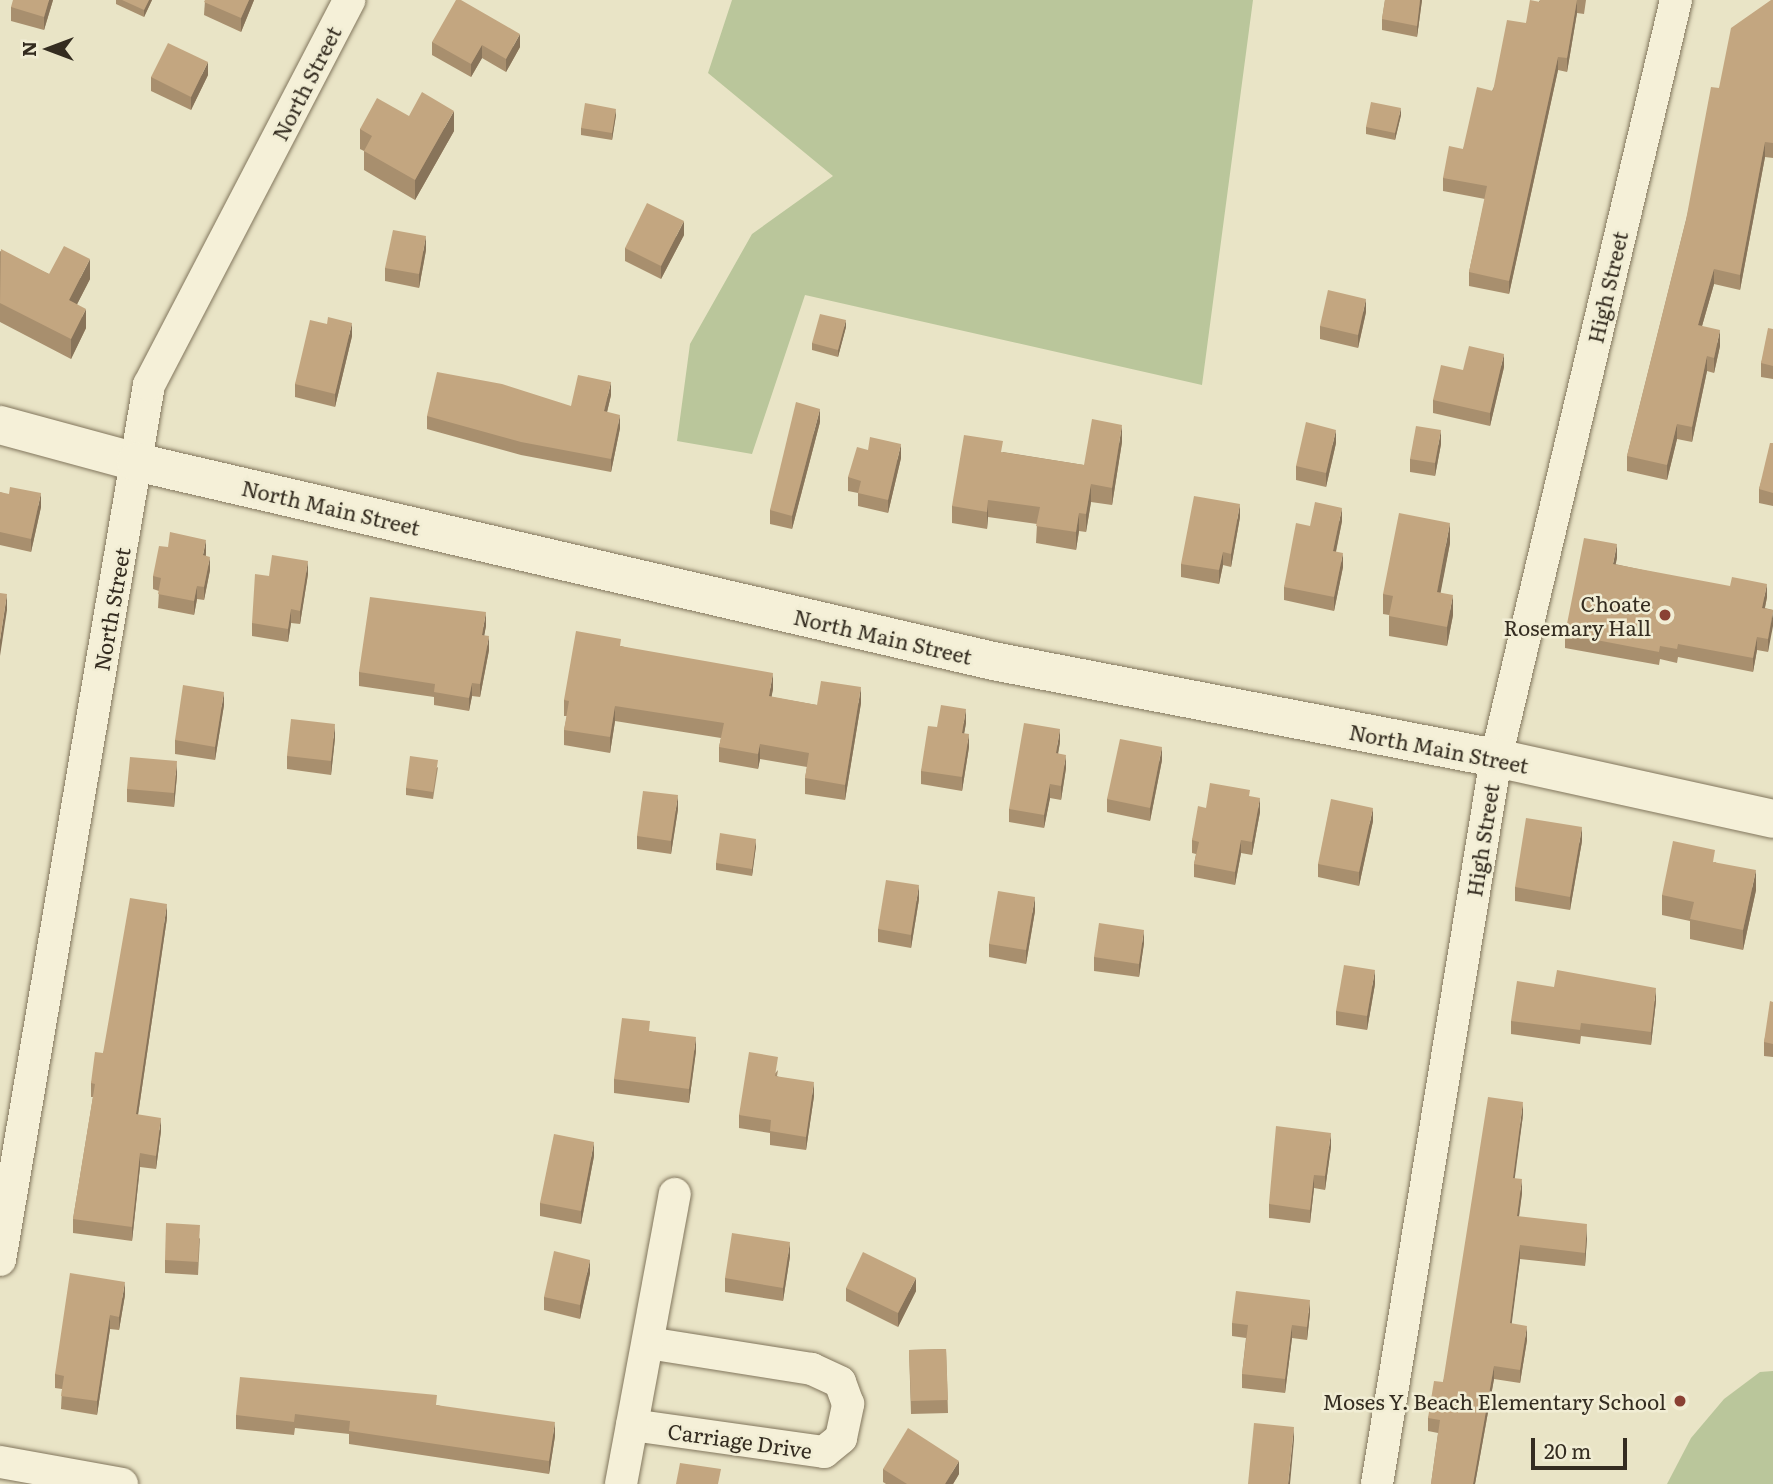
<!DOCTYPE html>
<html>
<head>
<meta charset="utf-8">
<style>
	body { margin:0 }
	#map { position:relative; width:1773px; height:1484px; overflow:hidden; background:#e9e4c6; font-family:Literata,serif }
	div>[style] { position:absolute }
	[style*='--x'] { left:calc(var(--x)*1px); top:calc(var(--y)*1px); width:calc(var(--w)*1px); rotate:calc(var(--a)*1deg) }
	.green>* { inset:0; background:#bac69b }
	.roads { filter:drop-shadow(0 0 2px #82765d) drop-shadow(0 0 2px #82765d) }
	.street>* { height:32px; margin:-16px; padding:0 16px; transform-origin:16px; border-radius:16px; background:#f5f0d8 }
	.secondary>* { height:38px; margin:-19px; padding:0 19px; transform-origin:19px; border-radius:19px; background:#f5f0d8 }
	.wall>* { inset:0; background:#a88f6e }
	.shaded-wall>* { inset:0; background:#88745a }
	.building>* { inset:0; background:#c3a680 }
	.dots>* { width:19px; height:19px; translate:-50% -50%; box-sizing:border-box; border:4px solid #f1edd4; border-radius:50% }
	span { translate:-50% -50%; white-space:nowrap; text-align:center; line-height:1.15; -webkit-text-stroke:5px #f1edd4; paint-order:stroke }
	.street-label { font-size:21px; color:#342c20 }
	.poi-label { font-size:21px; color:#342c20 }
	.right { translate:-100% -50%; text-align:right }
	.north { position:absolute; left:14px; top:14px; width:70px; height:70px; -webkit-text-stroke:5px #f1edd4; paint-order:stroke; rotate:270deg; font-size:19px; font-weight:700; line-height:28px; text-align:center; color:#342c20 }
	.north::after { content:''; display:block; margin:auto; width:24px; height:32px; background:#342c20; clip-path:polygon(50% 0,100% 100%,50% 72%,0 100%) }
	.scale { position:absolute; left:1531px; top:1438px; width:96px; height:32px; box-sizing:border-box; border:4px solid #342c20; border-top:0; padding-left:9px; font-size:21px; line-height:24px; white-space:nowrap; color:#342c20; -webkit-text-stroke:5px #f1edd4; paint-order:stroke }
</style>
</head>
<body>
<div id="map">
	<div class="green">
		<i style="clip-path:polygon(732px 0,1253px 0,1202px 385px,805px 295px,752px 454px,677px 441px,690px 344px,752px 234px,833px 176px,708px 73px)"></i>
		<i style="clip-path:polygon(1773px 1371px,1773px 1484px,1667px 1484px,1691px 1438px,1724px 1399px,1760px 1372px)"></i>
	</div>
	<div class="roads">
		<div class="street">
			<i style="--x:0;--y:1260;--w:888;--a:-80.34"></i>
			<i style="--x:149;--y:385;--w:434;--a:-62.5"></i>
			<i style="--x:632;--y:1425;--w:194;--a:8"></i>
			<i style="--x:824;--y:1452;--w:22;--a:-39"></i>
			<i style="--x:841;--y:1438;--w:35;--a:-78"></i>
			<i style="--x:848;--y:1404;--w:23;--a:-110"></i>
			<i style="--x:840;--y:1382;--w:31;--a:-155"></i>
			<i style="--x:812;--y:1369;--w:166;--a:-171"></i>
			<i style="--x:0;--y:1462;--w:124;--a:10.2"></i>
			<i style="--x:621;--y:1484;--w:295;--a:-79.5"></i>
			<i style="--x:1377;--y:1484;--w:736;--a:-80.69"></i>
			<i style="--x:1496;--y:758;--w:779;--a:-76.64"></i>
		</div>
		<div class="secondary">
			<i style="--x:0;--y:425;--w:141;--a:15.2"></i>
			<i style="--x:136;--y:462;--w:880;--a:13.07"></i>
			<i style="--x:993;--y:661;--w:512;--a:10.92"></i>
			<i style="--x:1496;--y:758;--w:284;--a:12.4"></i>
		</div>
	</div>
	<div class="wall">
		<i style="clip-path:polygon(53px 0,44px 30px,11px 21px,11px 7px)"></i>
		<i style="clip-path:polygon(116px 0,152px 0,144px 17px,116px 4px)"></i>
		<i style="clip-path:polygon(205px 0,254px 0,241px 32px,204px 15px)"></i>
		<i style="clip-path:polygon(1385px 0,1422px 0,1417px 37px,1382px 30px,1382px 19px)"></i>
		<i style="clip-path:polygon(1540px 0,1586px 0,1584px 14px,1577px 13px,1567px 72px,1558px 70px,1509px 294px,1469px 286px,1469px 272px,1485px 199px,1443px 191px,1443px 178px,1463px 149px,1526px 23px)"></i>
		<i style="clip-path:polygon(1773px 0,1773px 158px,1765px 157px,1740px 290px,1714px 284px,1702px 326px,1720px 346px,1714px 373px,1707px 371px,1692px 442px,1677px 439px,1667px 480px,1627px 471px,1627px 456px,1719px 88px)"></i>
		<i style="clip-path:polygon(432px 42px,520px 47px,506px 72px,482px 58px,471px 77px,432px 55px)"></i>
		<i style="clip-path:polygon(208px 75px,191px 110px,151px 91px,151px 77px)"></i>
		<i style="clip-path:polygon(616px 115px,612px 140px,581px 135px,581px 128px)"></i>
		<i style="clip-path:polygon(1401px 115px,1395px 140px,1366px 134px,1366px 127px)"></i>
		<i style="clip-path:polygon(409px 116px,454px 131px,415px 200px,364px 170px,364px 151px,360px 149px,360px 129px)"></i>
		<i style="clip-path:polygon(684px 235px,661px 279px,625px 261px,625px 248px)"></i>
		<i style="clip-path:polygon(426px 250px,419px 288px,385px 281px,385px 268px)"></i>
		<i style="clip-path:polygon(0 251px,49px 274px,90px 279px,77px 304px,86px 328px,71px 359px,0 322px)"></i>
		<i style="clip-path:polygon(1366px 312px,1358px 348px,1320px 339px,1320px 326px)"></i>
		<i style="clip-path:polygon(327px 324px,352px 336px,335px 407px,295px 397px,295px 384px)"></i>
		<i style="clip-path:polygon(846px 327px,838px 357px,812px 350px,812px 343px)"></i>
		<i style="clip-path:polygon(1773px 329px,1773px 379px,1761px 377px,1761px 363px)"></i>
		<i style="clip-path:polygon(1504px 367px,1490px 426px,1433px 413px,1433px 400px,1463px 370px)"></i>
		<i style="clip-path:polygon(611px 395px,607px 412px,620px 428px,611px 472px,521px 455px,427px 429px,427px 416px,571px 406px)"></i>
		<i style="clip-path:polygon(820px 422px,792px 529px,770px 524px,770px 510px)"></i>
		<i style="clip-path:polygon(1122px 442px,1112px 505px,1091px 502px,1086px 532px,1079px 531px,1076px 550px,1036px 543px,1037px 524px,988px 517px,987px 529px,952px 523px,952px 506px,1003px 452px,1084px 465px)"></i>
		<i style="clip-path:polygon(1336px 443px,1326px 487px,1296px 480px,1296px 466px)"></i>
		<i style="clip-path:polygon(1773px 443px,1773px 506px,1759px 503px,1759px 489px)"></i>
		<i style="clip-path:polygon(1441px 444px,1435px 476px,1410px 472px,1410px 459px)"></i>
		<i style="clip-path:polygon(901px 458px,888px 513px,858px 506px,858px 493px,848px 491px,848px 477px)"></i>
		<i style="clip-path:polygon(0 492px,41px 507px,31px 552px,0 545px)"></i>
		<i style="clip-path:polygon(1240px 517px,1231px 567px,1223px 565px,1219px 584px,1181px 577px,1181px 564px)"></i>
		<i style="clip-path:polygon(1342px 521px,1336px 552px,1343px 567px,1334px 611px,1284px 600px,1284px 587px,1310px 526px)"></i>
		<i style="clip-path:polygon(1450px 543px,1440px 593px,1453px 615px,1447px 646px,1389px 636px,1389px 615px,1383px 614px,1383px 594px)"></i>
		<i style="clip-path:polygon(206px 553px,206px 556px,210px 570px,204px 600px,197px 599px,194px 615px,158px 608px,159px 591px,153px 589px,153px 576px)"></i>
		<i style="clip-path:polygon(1617px 558px,1615px 564px,1767px 597px,1765px 608px,1773px 610px,1768px 652px,1757px 650px,1753px 672px,1678px 657px,1677px 663px,1660px 659px,1659px 665px,1565px 648px,1565px 634px)"></i>
		<i style="clip-path:polygon(308px 574px,300px 624px,291px 623px,288px 642px,252px 636px,252px 623px,269px 576px)"></i>
		<i style="clip-path:polygon(486px 626px,484px 635px,489px 650px,480px 697px,472px 696px,469px 711px,434px 705px,434px 697px,359px 686px,359px 672px)"></i>
		<i style="clip-path:polygon(621px 646px,773px 689px,771px 697px,817px 705px,861px 703px,845px 800px,805px 794px,805px 778px,807px 767px,760px 759px,758px 769px,719px 762px,719px 747px,721px 738px,615px 721px,610px 753px,564px 745px,564px 730px,567px 716px,564px 716px,564px 700px)"></i>
		<i style="clip-path:polygon(224px 705px,215px 760px,175px 754px,175px 740px)"></i>
		<i style="clip-path:polygon(966px 723px,964px 733px,969px 747px,962px 791px,921px 784px,921px 771px,937px 727px)"></i>
		<i style="clip-path:polygon(335px 738px,331px 775px,287px 769px,287px 756px)"></i>
		<i style="clip-path:polygon(1060px 742px,1058px 753px,1066px 768px,1061px 800px,1050px 798px,1044px 828px,1009px 822px,1009px 809px)"></i>
		<i style="clip-path:polygon(1162px 760px,1150px 821px,1107px 812px,1107px 799px)"></i>
		<i style="clip-path:polygon(438px 767px,433px 799px,406px 795px,406px 788px)"></i>
		<i style="clip-path:polygon(177px 775px,174px 807px,127px 802px,127px 789px)"></i>
		<i style="clip-path:polygon(1250px 797px,1260px 812px,1252px 855px,1241px 853px,1235px 885px,1194px 877px,1194px 864px,1196px 854px,1192px 853px,1192px 840px,1206px 808px)"></i>
		<i style="clip-path:polygon(678px 809px,671px 854px,637px 849px,637px 836px)"></i>
		<i style="clip-path:polygon(1373px 821px,1359px 886px,1318px 877px,1318px 864px)"></i>
		<i style="clip-path:polygon(1582px 841px,1570px 910px,1515px 901px,1515px 887px)"></i>
		<i style="clip-path:polygon(756px 846px,752px 876px,716px 870px,716px 863px)"></i>
		<i style="clip-path:polygon(1715px 862px,1756px 890px,1743px 950px,1690px 939px,1690px 921px,1662px 915px,1662px 895px)"></i>
		<i style="clip-path:polygon(919px 899px,911px 948px,878px 942px,878px 929px)"></i>
		<i style="clip-path:polygon(1035px 911px,1026px 964px,989px 957px,989px 944px)"></i>
		<i style="clip-path:polygon(167px 918px,138px 1115px,161px 1131px,156px 1169px,140px 1167px,132px 1241px,73px 1233px,73px 1219px,93px 1097px,91px 1097px,91px 1083px,103px 1053px)"></i>
		<i style="clip-path:polygon(1144px 943px,1139px 977px,1094px 971px,1094px 957px)"></i>
		<i style="clip-path:polygon(1375px 984px,1367px 1030px,1336px 1025px,1336px 1011px)"></i>
		<i style="clip-path:polygon(1656px 1001px,1651px 1045px,1581px 1036px,1580px 1044px,1511px 1034px,1511px 1021px)"></i>
		<i style="clip-path:polygon(1773px 1002px,1773px 1057px,1764px 1056px,1764px 1042px)"></i>
		<i style="clip-path:polygon(650px 1031px,696px 1051px,689px 1103px,614px 1093px,614px 1079px)"></i>
		<i style="clip-path:polygon(778px 1070px,777px 1076px,814px 1096px,806px 1150px,770px 1145px,770px 1133px,739px 1128px,739px 1115px)"></i>
		<i style="clip-path:polygon(1523px 1115px,1514px 1178px,1522px 1193px,1519px 1217px,1587px 1238px,1585px 1266px,1520px 1259px,1511px 1324px,1527px 1340px,1520px 1383px,1494px 1379px,1475px 1484px,1431px 1484px,1438px 1433px,1428px 1431px,1428px 1418px,1443px 1382px)"></i>
		<i style="clip-path:polygon(1331px 1147px,1325px 1190px,1314px 1188px,1310px 1223px,1269px 1218px,1269px 1204px)"></i>
		<i style="clip-path:polygon(594px 1156px,581px 1224px,540px 1216px,540px 1203px)"></i>
		<i style="clip-path:polygon(200px 1238px,198px 1275px,165px 1273px,165px 1260px)"></i>
		<i style="clip-path:polygon(790px 1256px,783px 1301px,725px 1292px,725px 1278px)"></i>
		<i style="clip-path:polygon(590px 1273px,580px 1319px,544px 1310px,544px 1297px)"></i>
		<i style="clip-path:polygon(846px 1288px,916px 1291px,898px 1327px,846px 1301px)"></i>
		<i style="clip-path:polygon(125px 1295px,119px 1330px,110px 1329px,97px 1415px,61px 1409px,62px 1389px,55px 1388px,55px 1374px)"></i>
		<i style="clip-path:polygon(1310px 1313px,1307px 1340px,1292px 1338px,1285px 1393px,1242px 1388px,1242px 1374px,1246px 1338px,1232px 1336px,1232px 1323px)"></i>
		<i style="clip-path:polygon(946px 1349px,948px 1413px,911px 1414px,909px 1350px)"></i>
		<i style="clip-path:polygon(437px 1405px,555px 1436px,549px 1474px,349px 1444px,349px 1434px,295px 1428px,294px 1435px,236px 1429px,236px 1415px)"></i>
		<i style="clip-path:polygon(883px 1469px,959px 1474px,953px 1484px,886px 1484px,883px 1482px)"></i>
	</div>
	<div class="shaded-wall">
		<i style="clip-path:polygon(49px 0,53px 0,44px 30px,44px 17px)"></i>
		<i style="clip-path:polygon(149px 0,152px 0,144px 17px,144px 10px)"></i>
		<i style="clip-path:polygon(249px 0,254px 0,241px 32px,241px 18px)"></i>
		<i style="clip-path:polygon(1420px 0,1422px 0,1417px 37px,1417px 26px)"></i>
		<i style="clip-path:polygon(1577px 0,1577px 13px,1567px 72px,1567px 58px)"></i>
		<i style="clip-path:polygon(520px 34px,520px 47px,506px 72px,506px 59px)"></i>
		<i style="clip-path:polygon(482px 45px,482px 58px,471px 77px,471px 64px)"></i>
		<i style="clip-path:polygon(1558px 57px,1558px 70px,1509px 294px,1509px 281px)"></i>
		<i style="clip-path:polygon(208px 62px,208px 75px,191px 110px,191px 97px)"></i>
		<i style="clip-path:polygon(1401px 108px,1401px 115px,1395px 140px,1395px 133px)"></i>
		<i style="clip-path:polygon(616px 109px,616px 115px,612px 140px,612px 133px)"></i>
		<i style="clip-path:polygon(454px 111px,454px 131px,415px 200px,415px 180px)"></i>
		<i style="clip-path:polygon(1765px 142px,1765px 157px,1740px 290px,1740px 275px)"></i>
		<i style="clip-path:polygon(684px 221px,684px 235px,661px 279px,661px 266px)"></i>
		<i style="clip-path:polygon(426px 236px,426px 250px,419px 288px,419px 274px)"></i>
		<i style="clip-path:polygon(90px 259px,90px 279px,69px 320px,69px 300px)"></i>
		<i style="clip-path:polygon(1714px 269px,1714px 284px,1698px 340px,1698px 325px)"></i>
		<i style="clip-path:polygon(1366px 299px,1366px 312px,1358px 348px,1358px 335px)"></i>
		<i style="clip-path:polygon(86px 309px,86px 328px,71px 359px,71px 339px)"></i>
		<i style="clip-path:polygon(846px 320px,846px 327px,838px 357px,838px 350px)"></i>
		<i style="clip-path:polygon(352px 323px,352px 336px,335px 407px,335px 394px)"></i>
		<i style="clip-path:polygon(1720px 330px,1720px 346px,1714px 373px,1714px 358px)"></i>
		<i style="clip-path:polygon(1504px 354px,1504px 367px,1490px 426px,1490px 413px)"></i>
		<i style="clip-path:polygon(1707px 356px,1707px 371px,1692px 442px,1692px 427px)"></i>
		<i style="clip-path:polygon(611px 382px,611px 395px,604px 425px,604px 411px)"></i>
		<i style="clip-path:polygon(820px 409px,820px 422px,792px 529px,792px 516px)"></i>
		<i style="clip-path:polygon(620px 415px,620px 428px,611px 472px,611px 459px)"></i>
		<i style="clip-path:polygon(1677px 424px,1677px 439px,1667px 480px,1667px 465px)"></i>
		<i style="clip-path:polygon(1122px 425px,1122px 442px,1112px 505px,1112px 488px)"></i>
		<i style="clip-path:polygon(1336px 430px,1336px 443px,1326px 487px,1326px 473px)"></i>
		<i style="clip-path:polygon(1441px 430px,1441px 444px,1435px 476px,1435px 463px)"></i>
		<i style="clip-path:polygon(901px 444px,901px 458px,888px 513px,888px 500px)"></i>
		<i style="clip-path:polygon(1091px 484px,1091px 502px,1086px 532px,1086px 514px)"></i>
		<i style="clip-path:polygon(41px 493px,41px 507px,31px 552px,31px 539px)"></i>
		<i style="clip-path:polygon(988px 500px,988px 517px,987px 529px,987px 512px)"></i>
		<i style="clip-path:polygon(1240px 504px,1240px 517px,1231px 567px,1231px 554px)"></i>
		<i style="clip-path:polygon(1342px 508px,1342px 521px,1333px 565px,1333px 551px)"></i>
		<i style="clip-path:polygon(1079px 513px,1079px 531px,1076px 550px,1076px 532px)"></i>
		<i style="clip-path:polygon(1450px 523px,1450px 543px,1437px 612px,1437px 592px)"></i>
		<i style="clip-path:polygon(206px 540px,206px 553px,203px 569px,203px 555px)"></i>
		<i style="clip-path:polygon(1617px 544px,1617px 558px,1613px 577px,1613px 564px)"></i>
		<i style="clip-path:polygon(1223px 552px,1223px 565px,1219px 584px,1219px 570px)"></i>
		<i style="clip-path:polygon(1343px 553px,1343px 567px,1334px 611px,1334px 597px)"></i>
		<i style="clip-path:polygon(210px 557px,210px 570px,204px 600px,204px 587px)"></i>
		<i style="clip-path:polygon(308px 561px,308px 574px,300px 624px,300px 611px)"></i>
		<i style="clip-path:polygon(1767px 584px,1767px 597px,1762px 621px,1762px 608px)"></i>
		<i style="clip-path:polygon(197px 586px,197px 599px,194px 615px,194px 601px)"></i>
		<i style="clip-path:polygon(7px 594px,7px 610px,0 656px,0 640px)"></i>
		<i style="clip-path:polygon(1453px 595px,1453px 615px,1447px 646px,1447px 627px)"></i>
		<i style="clip-path:polygon(291px 609px,291px 623px,288px 642px,288px 629px)"></i>
		<i style="clip-path:polygon(486px 612px,486px 626px,482px 648px,482px 635px)"></i>
		<i style="clip-path:polygon(1773px 613px,1773px 626px,1768px 652px,1768px 639px)"></i>
		<i style="clip-path:polygon(489px 636px,489px 650px,480px 697px,480px 684px)"></i>
		<i style="clip-path:polygon(1757px 637px,1757px 650px,1753px 672px,1753px 658px)"></i>
		<i style="clip-path:polygon(773px 673px,773px 689px,769px 711px,769px 696px)"></i>
		<i style="clip-path:polygon(472px 683px,472px 696px,469px 711px,469px 698px)"></i>
		<i style="clip-path:polygon(861px 687px,861px 703px,845px 800px,845px 785px)"></i>
		<i style="clip-path:polygon(224px 692px,224px 705px,215px 760px,215px 747px)"></i>
		<i style="clip-path:polygon(615px 706px,615px 721px,610px 753px,610px 737px)"></i>
		<i style="clip-path:polygon(966px 709px,966px 723px,962px 746px,962px 733px)"></i>
		<i style="clip-path:polygon(335px 724px,335px 738px,331px 775px,331px 761px)"></i>
		<i style="clip-path:polygon(1060px 729px,1060px 742px,1056px 766px,1056px 753px)"></i>
		<i style="clip-path:polygon(969px 734px,969px 747px,962px 791px,962px 777px)"></i>
		<i style="clip-path:polygon(760px 744px,760px 759px,758px 769px,758px 754px)"></i>
		<i style="clip-path:polygon(1162px 747px,1162px 760px,1150px 821px,1150px 808px)"></i>
		<i style="clip-path:polygon(1066px 755px,1066px 768px,1061px 800px,1061px 786px)"></i>
		<i style="clip-path:polygon(177px 761px,177px 775px,174px 807px,174px 793px)"></i>
		<i style="clip-path:polygon(1050px 784px,1050px 798px,1044px 828px,1044px 815px)"></i>
		<i style="clip-path:polygon(678px 795px,678px 809px,671px 854px,671px 841px)"></i>
		<i style="clip-path:polygon(1260px 798px,1260px 812px,1252px 855px,1252px 842px)"></i>
		<i style="clip-path:polygon(1373px 808px,1373px 821px,1359px 886px,1359px 872px)"></i>
		<i style="clip-path:polygon(1582px 827px,1582px 841px,1570px 910px,1570px 897px)"></i>
		<i style="clip-path:polygon(756px 839px,756px 846px,752px 876px,752px 869px)"></i>
		<i style="clip-path:polygon(1241px 840px,1241px 853px,1235px 885px,1235px 872px)"></i>
		<i style="clip-path:polygon(1756px 870px,1756px 890px,1743px 950px,1743px 930px)"></i>
		<i style="clip-path:polygon(919px 885px,919px 899px,911px 948px,911px 935px)"></i>
		<i style="clip-path:polygon(1035px 897px,1035px 911px,1026px 964px,1026px 950px)"></i>
		<i style="clip-path:polygon(167px 904px,167px 918px,136px 1128px,136px 1114px)"></i>
		<i style="clip-path:polygon(1144px 930px,1144px 943px,1139px 977px,1139px 964px)"></i>
		<i style="clip-path:polygon(1375px 970px,1375px 984px,1367px 1030px,1367px 1016px)"></i>
		<i style="clip-path:polygon(1656px 988px,1656px 1001px,1651px 1045px,1651px 1032px)"></i>
		<i style="clip-path:polygon(696px 1037px,696px 1051px,689px 1103px,689px 1089px)"></i>
		<i style="clip-path:polygon(814px 1082px,814px 1096px,806px 1150px,806px 1137px)"></i>
		<i style="clip-path:polygon(1523px 1102px,1523px 1115px,1513px 1192px,1513px 1178px)"></i>
		<i style="clip-path:polygon(161px 1118px,161px 1131px,156px 1169px,156px 1156px)"></i>
		<i style="clip-path:polygon(1331px 1133px,1331px 1147px,1325px 1190px,1325px 1176px)"></i>
		<i style="clip-path:polygon(594px 1142px,594px 1156px,581px 1224px,581px 1211px)"></i>
		<i style="clip-path:polygon(140px 1153px,140px 1167px,132px 1241px,132px 1227px)"></i>
		<i style="clip-path:polygon(1314px 1175px,1314px 1188px,1310px 1223px,1310px 1210px)"></i>
		<i style="clip-path:polygon(1522px 1179px,1522px 1193px,1517px 1230px,1517px 1216px)"></i>
		<i style="clip-path:polygon(1587px 1224px,1587px 1238px,1585px 1266px,1585px 1253px)"></i>
		<i style="clip-path:polygon(790px 1242px,790px 1256px,783px 1301px,783px 1288px)"></i>
		<i style="clip-path:polygon(1520px 1245px,1520px 1259px,1510px 1337px,1510px 1323px)"></i>
		<i style="clip-path:polygon(590px 1260px,590px 1273px,580px 1319px,580px 1305px)"></i>
		<i style="clip-path:polygon(916px 1278px,916px 1291px,898px 1327px,898px 1313px)"></i>
		<i style="clip-path:polygon(125px 1282px,125px 1295px,119px 1330px,119px 1317px)"></i>
		<i style="clip-path:polygon(1310px 1300px,1310px 1313px,1307px 1340px,1307px 1327px)"></i>
		<i style="clip-path:polygon(110px 1315px,110px 1329px,97px 1415px,97px 1401px)"></i>
		<i style="clip-path:polygon(1292px 1325px,1292px 1338px,1285px 1393px,1285px 1379px)"></i>
		<i style="clip-path:polygon(1527px 1326px,1527px 1340px,1520px 1383px,1520px 1370px)"></i>
		<i style="clip-path:polygon(1494px 1366px,1494px 1379px,1475px 1484px,1473px 1484px)"></i>
		<i style="clip-path:polygon(555px 1422px,555px 1436px,549px 1474px,549px 1461px)"></i>
		<i style="clip-path:polygon(1294px 1427px,1294px 1440px,1290px 1484px,1288px 1484px)"></i>
		<i style="clip-path:polygon(959px 1461px,959px 1474px,953px 1484px,945px 1484px)"></i>
	</div>
	<div class="building">
		<i style="clip-path:polygon(13px 0,49px 0,44px 17px,11px 7px)"></i>
		<i style="clip-path:polygon(122px 0,149px 0,144px 10px)"></i>
		<i style="clip-path:polygon(205px 0,249px 0,241px 18px,204px 2px)"></i>
		<i style="clip-path:polygon(456px 0,461px 0,520px 34px,506px 59px,482px 45px,471px 64px,432px 42px)"></i>
		<i style="clip-path:polygon(1385px 0,1420px 0,1417px 26px,1382px 19px)"></i>
		<i style="clip-path:polygon(1530px 0,1540px 2px,1540px 0,1577px 0,1567px 58px,1558px 57px,1509px 281px,1469px 272px,1487px 186px,1443px 178px,1449px 146px,1463px 149px,1477px 87px,1493px 91px,1507px 20px,1526px 23px)"></i>
		<i style="clip-path:polygon(1771px 0,1773px 0,1773px 143px,1765px 142px,1740px 275px,1714px 269px,1698px 325px,1720px 330px,1714px 358px,1707px 356px,1692px 427px,1677px 424px,1667px 465px,1627px 456px,1686px 220px,1711px 87px,1719px 88px,1731px 28px)"></i>
		<i style="clip-path:polygon(168px 43px,208px 62px,191px 97px,151px 77px)"></i>
		<i style="clip-path:polygon(422px 92px,454px 111px,415px 180px,364px 151px,372px 136px,360px 129px,377px 98px,409px 116px)"></i>
		<i style="clip-path:polygon(1371px 102px,1401px 108px,1395px 133px,1366px 127px)"></i>
		<i style="clip-path:polygon(585px 103px,616px 109px,612px 133px,581px 128px)"></i>
		<i style="clip-path:polygon(647px 203px,684px 221px,661px 266px,625px 248px)"></i>
		<i style="clip-path:polygon(393px 230px,426px 236px,419px 274px,385px 268px)"></i>
		<i style="clip-path:polygon(64px 246px,90px 259px,69px 300px,86px 309px,71px 339px,0 303px,1px 249px,49px 274px)"></i>
		<i style="clip-path:polygon(1328px 290px,1366px 299px,1358px 335px,1320px 326px)"></i>
		<i style="clip-path:polygon(820px 314px,846px 320px,838px 350px,812px 343px)"></i>
		<i style="clip-path:polygon(328px 317px,352px 323px,335px 394px,295px 384px,310px 320px,327px 324px)"></i>
		<i style="clip-path:polygon(1768px 328px,1773px 329px,1773px 366px,1761px 363px)"></i>
		<i style="clip-path:polygon(1469px 346px,1504px 354px,1490px 413px,1433px 400px,1441px 365px,1463px 370px)"></i>
		<i style="clip-path:polygon(437px 372px,502px 384px,571px 406px,578px 375px,611px 382px,604px 411px,620px 415px,611px 459px,521px 442px,427px 416px)"></i>
		<i style="clip-path:polygon(796px 402px,820px 409px,792px 516px,770px 510px)"></i>
		<i style="clip-path:polygon(1092px 419px,1122px 425px,1112px 488px,1091px 484px,1086px 514px,1079px 513px,1076px 532px,1036px 526px,1040px 507px,988px 500px,987px 512px,952px 506px,964px 435px,1003px 441px,1001px 452px,1084px 465px)"></i>
		<i style="clip-path:polygon(1306px 422px,1336px 430px,1326px 473px,1296px 466px)"></i>
		<i style="clip-path:polygon(1416px 426px,1441px 430px,1435px 463px,1410px 459px)"></i>
		<i style="clip-path:polygon(870px 437px,901px 444px,888px 500px,858px 493px,861px 481px,848px 477px,857px 447px,868px 450px)"></i>
		<i style="clip-path:polygon(1770px 443px,1773px 443px,1773px 493px,1759px 489px)"></i>
		<i style="clip-path:polygon(10px 487px,41px 493px,31px 539px,0 532px,0 492px,9px 494px)"></i>
		<i style="clip-path:polygon(1194px 496px,1240px 504px,1231px 554px,1223px 552px,1219px 570px,1181px 564px)"></i>
		<i style="clip-path:polygon(1315px 502px,1342px 508px,1333px 551px,1343px 553px,1334px 597px,1284px 587px,1296px 523px,1310px 526px)"></i>
		<i style="clip-path:polygon(1399px 513px,1450px 523px,1437px 592px,1453px 595px,1447px 627px,1389px 616px,1393px 596px,1383px 594px)"></i>
		<i style="clip-path:polygon(170px 532px,206px 540px,203px 555px,210px 557px,204px 587px,197px 586px,194px 601px,158px 594px,161px 578px,153px 576px,159px 546px,168px 547px)"></i>
		<i style="clip-path:polygon(1584px 538px,1617px 544px,1613px 564px,1730px 586px,1732px 577px,1767px 584px,1762px 608px,1773px 610px,1768px 639px,1757px 637px,1753px 658px,1678px 644px,1677px 649px,1660px 646px,1659px 652px,1565px 634px)"></i>
		<i style="clip-path:polygon(272px 555px,308px 561px,300px 611px,291px 609px,288px 629px,252px 623px,255px 574px,269px 576px)"></i>
		<i style="clip-path:polygon(0 593px,7px 594px,0 640px)"></i>
		<i style="clip-path:polygon(370px 597px,486px 612px,482px 635px,489px 636px,480px 684px,472px 683px,469px 698px,434px 692px,435px 684px,359px 672px)"></i>
		<i style="clip-path:polygon(576px 631px,621px 639px,620px 646px,773px 673px,769px 696px,817px 705px,821px 681px,861px 687px,845px 785px,805px 778px,809px 753px,760px 744px,758px 754px,719px 747px,724px 723px,615px 706px,610px 737px,564px 730px,569px 701px,564px 700px)"></i>
		<i style="clip-path:polygon(183px 685px,224px 692px,215px 747px,175px 740px)"></i>
		<i style="clip-path:polygon(941px 705px,966px 709px,962px 733px,969px 734px,962px 777px,921px 771px,928px 726px,937px 727px)"></i>
		<i style="clip-path:polygon(291px 719px,335px 724px,331px 761px,287px 756px)"></i>
		<i style="clip-path:polygon(1024px 723px,1060px 729px,1056px 753px,1066px 755px,1061px 786px,1050px 784px,1044px 815px,1009px 809px)"></i>
		<i style="clip-path:polygon(1120px 739px,1162px 747px,1150px 808px,1107px 799px)"></i>
		<i style="clip-path:polygon(410px 756px,438px 760px,433px 792px,406px 788px)"></i>
		<i style="clip-path:polygon(130px 757px,177px 761px,174px 793px,127px 789px)"></i>
		<i style="clip-path:polygon(1210px 783px,1250px 790px,1249px 796px,1260px 798px,1252px 842px,1241px 840px,1235px 872px,1194px 864px,1199px 842px,1192px 840px,1198px 806px,1206px 808px)"></i>
		<i style="clip-path:polygon(643px 791px,678px 795px,671px 841px,637px 836px)"></i>
		<i style="clip-path:polygon(1331px 799px,1373px 808px,1359px 872px,1318px 864px)"></i>
		<i style="clip-path:polygon(1526px 818px,1582px 827px,1570px 897px,1515px 887px)"></i>
		<i style="clip-path:polygon(720px 833px,756px 839px,752px 869px,716px 863px)"></i>
		<i style="clip-path:polygon(1673px 841px,1715px 850px,1713px 862px,1756px 870px,1743px 930px,1690px 919px,1694px 902px,1662px 895px)"></i>
		<i style="clip-path:polygon(886px 880px,919px 885px,911px 935px,878px 929px)"></i>
		<i style="clip-path:polygon(998px 891px,1035px 897px,1026px 950px,989px 944px)"></i>
		<i style="clip-path:polygon(130px 898px,167px 904px,136px 1114px,161px 1118px,156px 1156px,140px 1153px,132px 1227px,73px 1219px,95px 1084px,91px 1083px,95px 1052px,103px 1053px)"></i>
		<i style="clip-path:polygon(1099px 923px,1144px 930px,1139px 964px,1094px 957px)"></i>
		<i style="clip-path:polygon(1344px 965px,1375px 970px,1367px 1016px,1336px 1011px)"></i>
		<i style="clip-path:polygon(1557px 970px,1656px 988px,1651px 1032px,1581px 1023px,1580px 1030px,1511px 1021px,1517px 981px,1554px 987px)"></i>
		<i style="clip-path:polygon(1770px 1001px,1773px 1002px,1773px 1044px,1764px 1042px)"></i>
		<i style="clip-path:polygon(622px 1018px,650px 1021px,649px 1031px,696px 1037px,689px 1089px,614px 1079px)"></i>
		<i style="clip-path:polygon(749px 1052px,778px 1057px,775px 1076px,814px 1082px,806px 1137px,770px 1131px,771px 1120px,739px 1115px)"></i>
		<i style="clip-path:polygon(1488px 1097px,1523px 1102px,1513px 1178px,1522px 1179px,1517px 1216px,1587px 1224px,1585px 1253px,1520px 1245px,1510px 1323px,1527px 1326px,1520px 1370px,1494px 1366px,1473px 1484px,1431px 1484px,1440px 1420px,1428px 1418px,1434px 1381px,1443px 1382px)"></i>
		<i style="clip-path:polygon(1276px 1126px,1331px 1133px,1325px 1176px,1314px 1175px,1310px 1210px,1269px 1204px)"></i>
		<i style="clip-path:polygon(554px 1134px,594px 1142px,581px 1211px,540px 1203px)"></i>
		<i style="clip-path:polygon(166px 1223px,200px 1225px,198px 1262px,165px 1260px)"></i>
		<i style="clip-path:polygon(732px 1233px,790px 1242px,783px 1288px,725px 1278px)"></i>
		<i style="clip-path:polygon(554px 1251px,590px 1260px,580px 1305px,544px 1297px)"></i>
		<i style="clip-path:polygon(863px 1252px,916px 1278px,898px 1313px,846px 1288px)"></i>
		<i style="clip-path:polygon(70px 1273px,125px 1282px,119px 1317px,110px 1315px,97px 1401px,61px 1396px,64px 1376px,55px 1374px)"></i>
		<i style="clip-path:polygon(1236px 1291px,1310px 1300px,1307px 1327px,1292px 1325px,1285px 1379px,1242px 1374px,1248px 1325px,1232px 1323px)"></i>
		<i style="clip-path:polygon(946px 1349px,948px 1400px,911px 1401px,909px 1350px)"></i>
		<i style="clip-path:polygon(240px 1377px,437px 1395px,436px 1405px,555px 1422px,549px 1461px,349px 1431px,350px 1421px,295px 1414px,294px 1422px,236px 1415px)"></i>
		<i style="clip-path:polygon(1254px 1423px,1294px 1427px,1288px 1484px,1248px 1484px)"></i>
		<i style="clip-path:polygon(908px 1428px,959px 1461px,945px 1484px,907px 1484px,883px 1469px)"></i>
		<i style="clip-path:polygon(680px 1463px,721px 1469px,718px 1484px,676px 1484px)"></i>
	</div>
	<div class="dots">
		<i style="left:1665px;top:615px;background:#8a4134"></i>
		<i style="left:1680px;top:1401px;background:#8a4134"></i>
	</div>
	<div class="street-label">
		<span style="left:306px;top:83px;rotate:-63deg">North Street</span>
		<span style="left:1607px;top:287px;rotate:-77deg">High Street</span>
		<span style="left:331px;top:507px;rotate:13deg">North Main Street</span>
		<span style="left:111px;top:609px;rotate:-80deg">North Street</span>
		<span style="left:883px;top:636px;rotate:13deg">North Main Street</span>
		<span style="left:1439px;top:748px;rotate:11deg">North Main Street</span>
		<span style="left:1482px;top:840px;rotate:-81deg">High Street</span>
		<span style="left:740px;top:1440px;rotate:8deg">Carriage Drive</span>
	</div>
	<div class="poi-label">
		<span class="right" style="left:1651px;top:615px">Choate<br>Rosemary Hall</span>
		<span class="right" style="left:1666px;top:1401px">Moses Y. Beach Elementary School</span>
	</div>
	<div class="north">N</div>
	<div class="scale">20 m</div>
</div>
</body>
</html>
